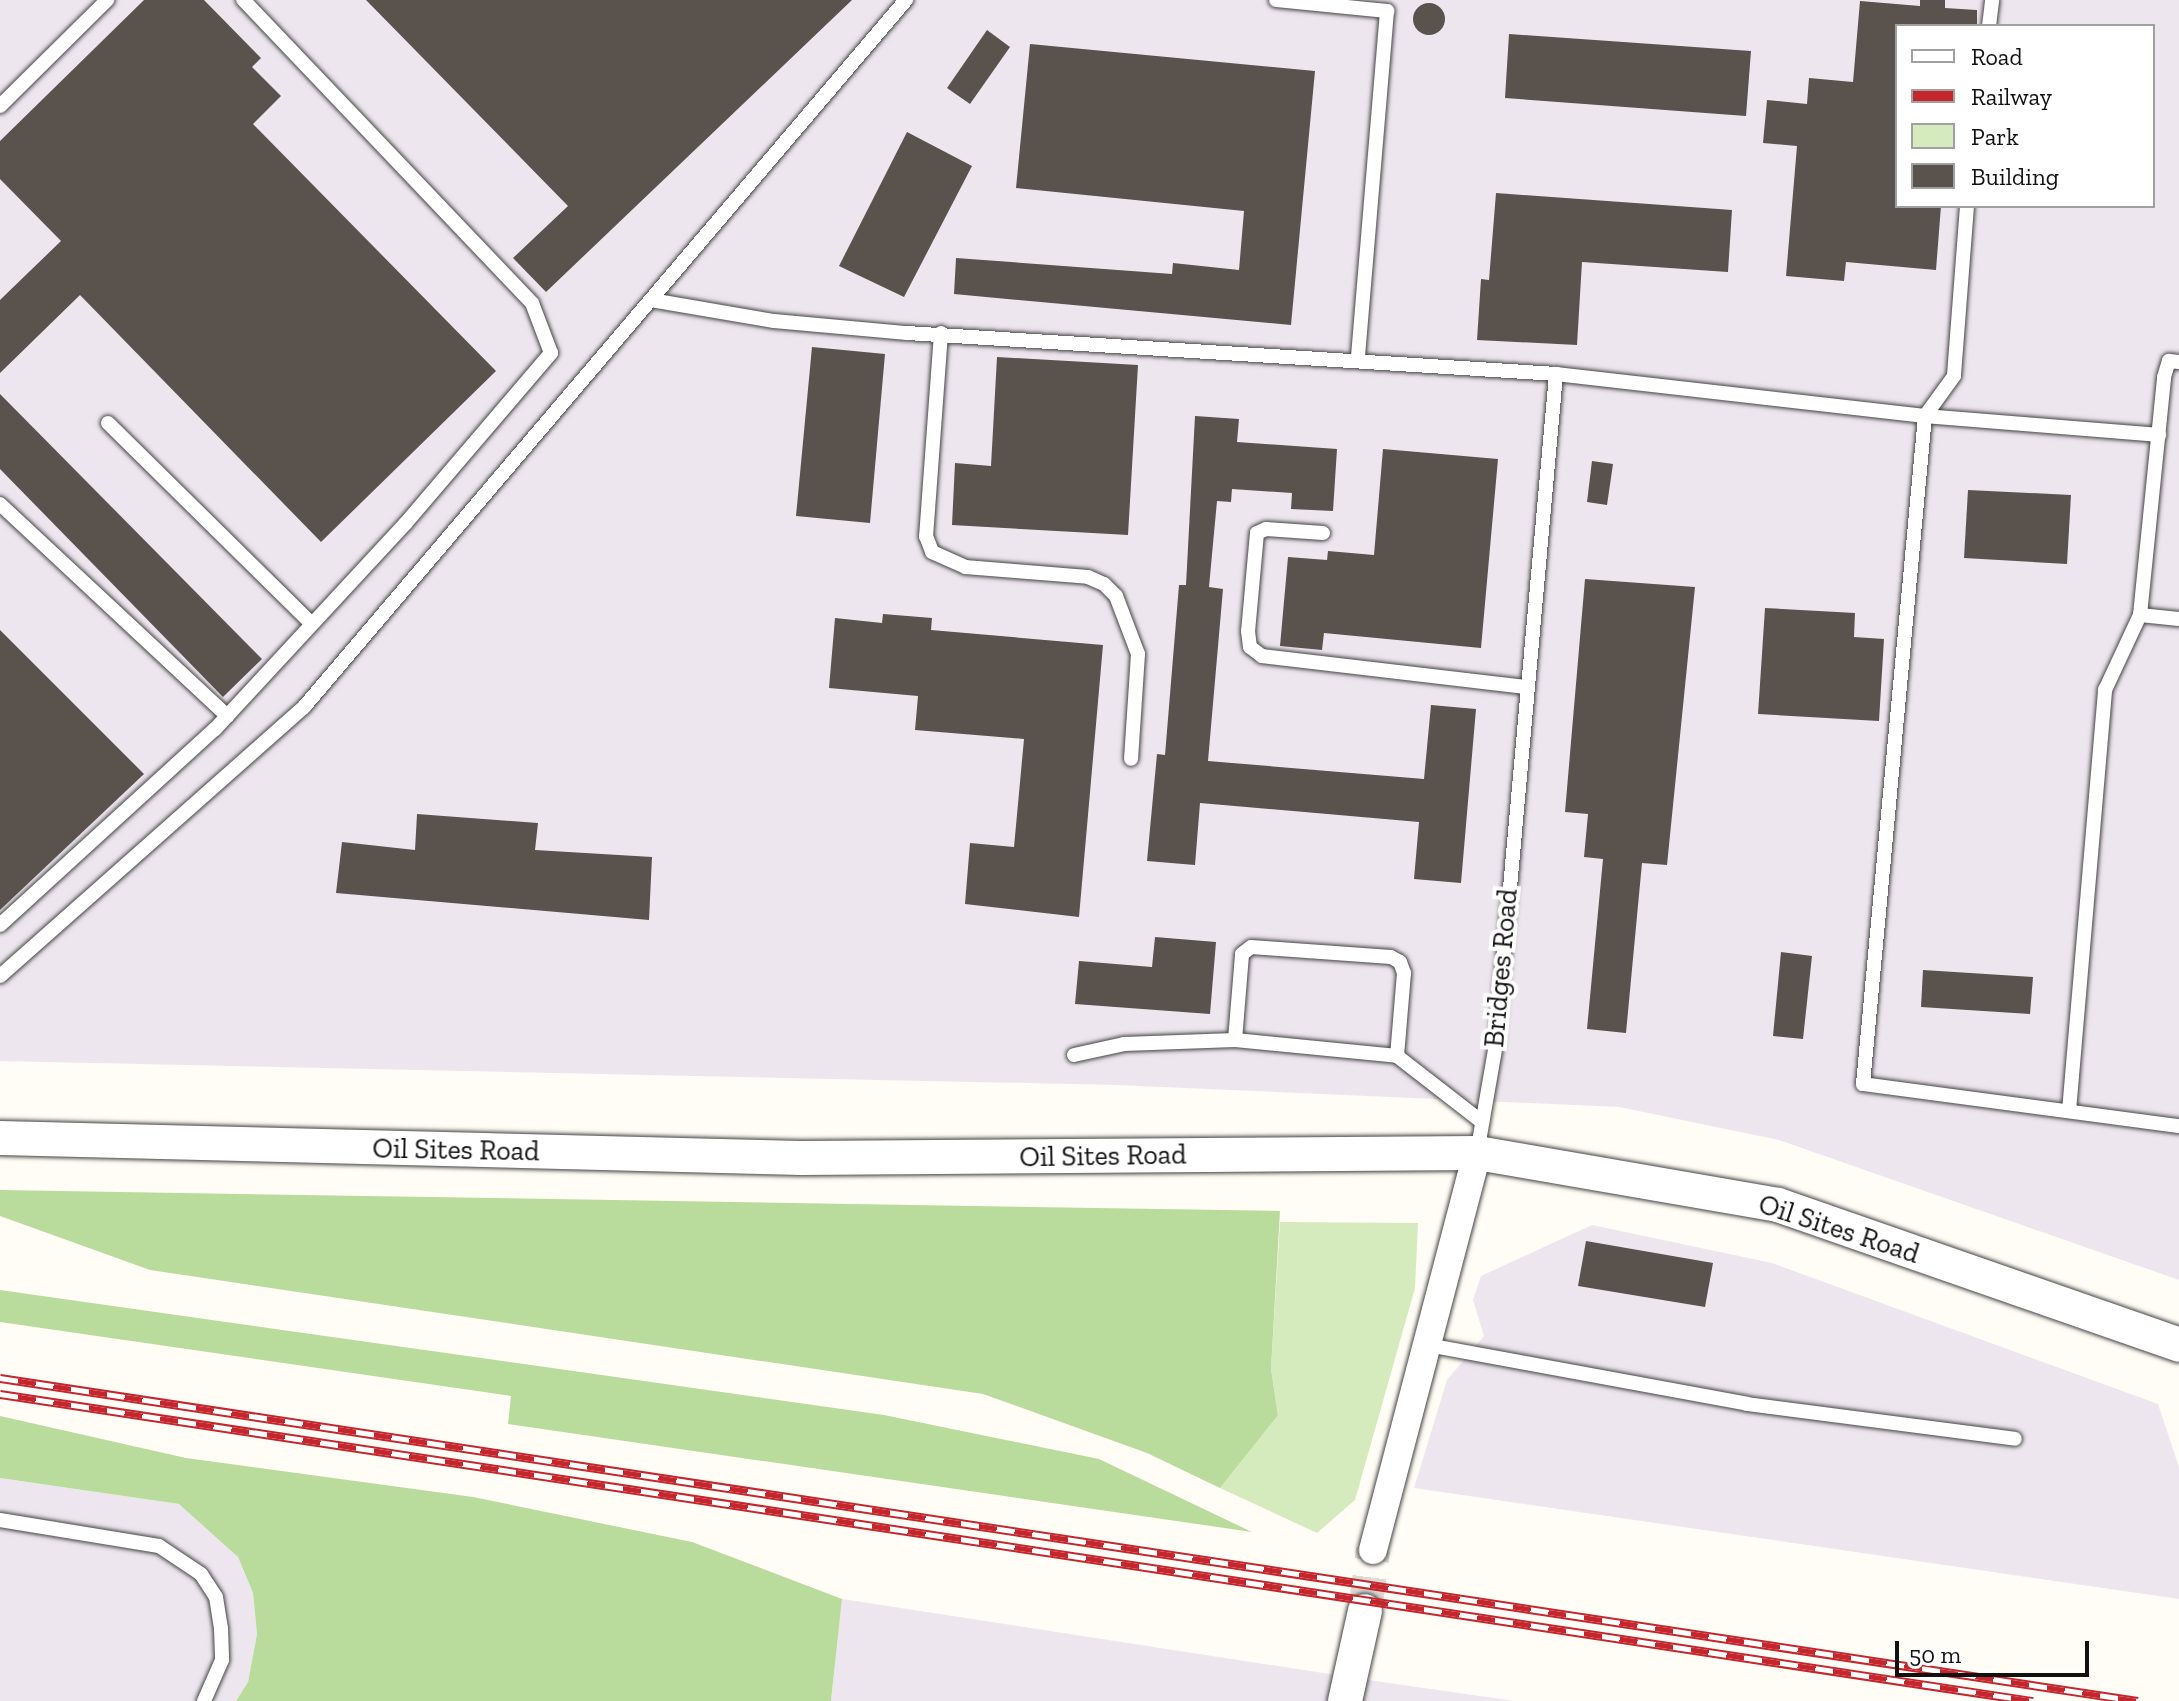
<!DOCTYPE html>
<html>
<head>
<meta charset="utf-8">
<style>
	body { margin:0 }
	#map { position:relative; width:2179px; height:1701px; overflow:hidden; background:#fffdf5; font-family:"Zilla Slab",serif }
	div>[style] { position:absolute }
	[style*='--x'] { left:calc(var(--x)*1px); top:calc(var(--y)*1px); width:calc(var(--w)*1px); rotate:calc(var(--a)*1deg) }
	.industrial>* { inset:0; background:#eee6ef }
	.green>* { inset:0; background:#d5ebbd }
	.forest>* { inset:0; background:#b9dc9c }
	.building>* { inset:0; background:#5a524d }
	.round { border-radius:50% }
	.tertiary-tunnel>* { height:34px; margin-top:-17px; transform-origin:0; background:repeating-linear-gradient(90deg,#dbdad3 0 34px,transparent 0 51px) }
	.roads { filter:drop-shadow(0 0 2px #444) drop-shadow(0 0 2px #444) }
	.service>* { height:14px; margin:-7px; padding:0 7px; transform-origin:7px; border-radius:7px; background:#fff }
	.minor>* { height:28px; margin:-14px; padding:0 14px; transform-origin:14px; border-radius:14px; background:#fff }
	.tertiary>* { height:34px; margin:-17px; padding:0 17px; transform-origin:17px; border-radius:17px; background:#fff }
	.rail>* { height:9px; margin-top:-4.5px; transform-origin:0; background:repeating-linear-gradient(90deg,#fff 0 18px,#c4262e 0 36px); box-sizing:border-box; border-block:2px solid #c4262e }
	span { translate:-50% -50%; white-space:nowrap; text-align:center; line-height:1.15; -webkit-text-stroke:8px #fff; paint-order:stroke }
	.street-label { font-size:28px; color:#111 }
	.legend { position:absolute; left:1895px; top:24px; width:260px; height:184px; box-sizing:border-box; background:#fff; border:2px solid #a0a0a0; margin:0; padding:10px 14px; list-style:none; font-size:24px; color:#111 }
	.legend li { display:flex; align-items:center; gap:16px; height:40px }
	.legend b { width:40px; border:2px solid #a0a0a0 }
	.scale { position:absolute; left:1895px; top:1641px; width:194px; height:36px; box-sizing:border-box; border:4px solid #111; border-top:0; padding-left:10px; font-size:24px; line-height:28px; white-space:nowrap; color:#111; -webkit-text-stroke:6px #fff; paint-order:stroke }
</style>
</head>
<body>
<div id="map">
	<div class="industrial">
		<i style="clip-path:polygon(evenodd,0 0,2179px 0,2179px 1280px,1779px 1140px,1619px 1107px,1115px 1085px,0 1061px,0 0,1897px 26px,2153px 26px,2153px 206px,1897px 206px,1897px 26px)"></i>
		<i style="clip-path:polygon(1592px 1225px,1772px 1263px,2158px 1404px,2179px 1467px,2179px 1599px,1414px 1488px,1447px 1380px,1484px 1336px,1473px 1300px,1481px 1276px)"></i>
		<i style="clip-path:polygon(0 1478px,179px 1504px,211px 1528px,238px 1557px,253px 1593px,257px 1634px,248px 1682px,236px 1701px,0 1701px)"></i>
		<i style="clip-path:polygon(842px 1599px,1375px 1681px,1515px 1701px,831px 1701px)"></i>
	</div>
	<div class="green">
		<i style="clip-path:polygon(1280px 1222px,1418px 1223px,1415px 1288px,1355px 1500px,1317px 1533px,1220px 1488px,1278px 1414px,1271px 1369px)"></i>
	</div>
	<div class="forest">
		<i style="clip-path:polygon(0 1190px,1280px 1211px,1271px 1369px,1278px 1415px,1220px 1488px,1147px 1453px,983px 1394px,150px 1270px,0 1216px)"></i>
		<i style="clip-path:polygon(0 1290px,884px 1415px,1099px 1459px,1252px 1532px,508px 1424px,511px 1396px,0 1322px)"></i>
		<i style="clip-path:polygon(0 1416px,186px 1458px,473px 1497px,692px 1542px,842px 1599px,831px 1701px,236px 1701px,248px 1682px,257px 1634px,253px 1593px,238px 1557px,179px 1504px,0 1478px)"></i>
	</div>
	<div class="building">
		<i style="clip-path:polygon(144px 0,204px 0,261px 58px,252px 67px,281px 96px,253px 124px,496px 371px,321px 542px,80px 295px,0 373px,0 300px,61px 241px,0 179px,0 141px)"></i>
		<i style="clip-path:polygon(366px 0,852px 0,546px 292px,513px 258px,568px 206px)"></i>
		<i style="clip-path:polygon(1920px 0,1945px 0,1945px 8px,1977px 10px,1977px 26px,1897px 26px,1897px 206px,1941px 206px,1936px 270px,1846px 262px,1844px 281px,1786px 276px,1797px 146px,1763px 143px,1767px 100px,1807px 104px,1809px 78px,1853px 82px,1860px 1px,1920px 6px)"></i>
		<i class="round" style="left:1413px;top:3px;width:32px;height:32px"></i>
		<i style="clip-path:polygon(987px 30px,1010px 47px,970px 104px,947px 88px)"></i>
		<i style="clip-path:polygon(1509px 34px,1751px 51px,1746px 116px,1505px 98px)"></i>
		<i style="clip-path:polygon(1030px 44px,1315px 71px,1291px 325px,954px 294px,956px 258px,1172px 274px,1173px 263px,1239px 270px,1244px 211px,1016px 188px)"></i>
		<i style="clip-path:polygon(907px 132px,972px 166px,904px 297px,839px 266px)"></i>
		<i style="clip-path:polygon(1496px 193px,1732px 210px,1728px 272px,1582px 262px,1577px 345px,1477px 340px,1481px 279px,1489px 280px)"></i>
		<i style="clip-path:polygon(812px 347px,885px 354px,870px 523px,796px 516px)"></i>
		<i style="clip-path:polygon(997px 357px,1138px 365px,1128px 535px,952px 525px,955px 463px,991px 466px)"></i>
		<i style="clip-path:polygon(0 394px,262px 659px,223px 697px,0 469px)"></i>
		<i style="clip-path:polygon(1195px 416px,1239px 419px,1237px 442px,1337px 449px,1333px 511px,1291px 509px,1292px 493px,1232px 489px,1231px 502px,1217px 501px,1209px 587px,1223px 589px,1208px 761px,1424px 779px,1431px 705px,1476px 709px,1461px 883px,1414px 879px,1419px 822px,1200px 803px,1195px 865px,1147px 861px,1157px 754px,1165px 755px,1179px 585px,1186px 585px)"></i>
		<i style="clip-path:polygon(1383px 449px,1498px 459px,1481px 648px,1324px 633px,1322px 650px,1280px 646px,1288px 557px,1327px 560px,1328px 551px,1374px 555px)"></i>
		<i style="clip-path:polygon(1592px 461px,1613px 464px,1607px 505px,1587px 502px)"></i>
		<i style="clip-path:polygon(1968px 490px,2071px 495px,2067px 564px,1964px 558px)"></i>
		<i style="clip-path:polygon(1585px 579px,1695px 587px,1667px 865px,1642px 863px,1626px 1033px,1587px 1029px,1603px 859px,1584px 857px,1588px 814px,1565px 812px)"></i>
		<i style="clip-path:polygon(1765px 608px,1855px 613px,1854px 637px,1884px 639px,1879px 721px,1758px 714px)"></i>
		<i style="clip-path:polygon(883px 614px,932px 618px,931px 630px,1103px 645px,1079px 917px,965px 904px,970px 843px,1014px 847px,1024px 739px,915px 730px,918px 696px,829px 688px,835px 618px,882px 623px)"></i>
		<i style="clip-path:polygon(0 630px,144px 774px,0 910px)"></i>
		<i style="clip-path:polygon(417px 814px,538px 823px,535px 850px,652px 857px,649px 920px,336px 893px,342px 842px,415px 850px)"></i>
		<i style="clip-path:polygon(1155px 937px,1216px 942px,1210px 1014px,1075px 1004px,1079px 961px,1152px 967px)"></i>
		<i style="clip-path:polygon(1781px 952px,1812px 956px,1803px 1039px,1773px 1036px)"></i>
		<i style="clip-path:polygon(1923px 970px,2033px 977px,2030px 1014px,1921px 1007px)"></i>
		<i style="clip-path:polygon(1586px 1241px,1713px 1263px,1705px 1307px,1578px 1286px)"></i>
	</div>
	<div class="tertiary-tunnel">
		<i style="--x:1365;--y:1611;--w:62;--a:-82.5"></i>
	</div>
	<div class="roads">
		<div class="service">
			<i style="--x:1276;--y:0;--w:112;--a:5.7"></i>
			<i style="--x:1387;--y:11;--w:350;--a:94.8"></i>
			<i style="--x:1989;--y:26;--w:26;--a:-83"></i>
			<i style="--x:0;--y:106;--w:151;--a:-44.7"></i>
			<i style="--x:1967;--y:206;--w:170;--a:94.4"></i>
			<i style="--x:1954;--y:376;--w:49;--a:125.9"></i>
			<i style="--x:1925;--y:416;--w:671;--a:95.3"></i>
			<i style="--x:1863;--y:1084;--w:319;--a:7.6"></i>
			<i style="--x:651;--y:300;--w:125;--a:9.7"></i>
			<i style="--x:774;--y:321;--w:134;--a:5.2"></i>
			<i style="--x:907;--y:333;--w:650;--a:3.61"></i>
			<i style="--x:1556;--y:374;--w:371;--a:6.5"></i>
			<i style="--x:1925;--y:416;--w:235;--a:4.6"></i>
			<i style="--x:941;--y:333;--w:204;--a:94.2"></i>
			<i style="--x:926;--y:536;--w:17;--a:69"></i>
			<i style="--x:932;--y:552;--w:36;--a:24"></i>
			<i style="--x:965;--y:567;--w:123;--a:4.6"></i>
			<i style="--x:1088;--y:577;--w:17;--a:24"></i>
			<i style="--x:1104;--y:584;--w:17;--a:45"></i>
			<i style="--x:1116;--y:596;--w:62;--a:69.2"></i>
			<i style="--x:1138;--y:654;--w:105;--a:93.8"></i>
			<i style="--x:108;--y:423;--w:286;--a:44.6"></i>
			<i style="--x:0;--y:504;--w:311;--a:43"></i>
			<i style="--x:1323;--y:533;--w:57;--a:-176"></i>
			<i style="--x:1266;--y:529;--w:10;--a:156"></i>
			<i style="--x:1257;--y:533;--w:98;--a:95.2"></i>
			<i style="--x:1248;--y:631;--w:16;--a:83"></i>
			<i style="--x:1250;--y:647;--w:15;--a:37"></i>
			<i style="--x:1262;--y:656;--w:267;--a:6.7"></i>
			<i style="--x:2140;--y:615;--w:39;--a:6"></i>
			<i style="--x:0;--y:925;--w:291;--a:-42.4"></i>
			<i style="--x:215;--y:729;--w:280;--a:-47.2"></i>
			<i style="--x:405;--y:524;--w:225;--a:-49.5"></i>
			<i style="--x:551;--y:353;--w:53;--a:-110.8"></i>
			<i style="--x:532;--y:303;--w:419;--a:-133.6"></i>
			<i style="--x:0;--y:976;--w:406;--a:-41.5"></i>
			<i style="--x:304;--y:707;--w:929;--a:-49.59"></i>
			<i style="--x:1235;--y:1040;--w:86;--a:-85.3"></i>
			<i style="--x:1242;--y:954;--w:11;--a:-38"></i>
			<i style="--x:1251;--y:947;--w:140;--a:4.1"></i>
			<i style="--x:1391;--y:957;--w:10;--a:29"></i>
			<i style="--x:1400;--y:962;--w:12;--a:70"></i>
			<i style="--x:1404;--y:973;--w:83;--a:94.8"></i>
			<i style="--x:1074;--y:1055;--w:51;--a:-12.4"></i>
			<i style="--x:1124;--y:1044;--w:111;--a:-2.1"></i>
			<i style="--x:1235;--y:1040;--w:163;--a:5.6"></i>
			<i style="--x:1397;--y:1056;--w:108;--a:37.8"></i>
			<i style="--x:2069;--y:1111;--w:423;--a:-85.1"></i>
			<i style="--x:2105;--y:690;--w:83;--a:-65"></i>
			<i style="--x:2140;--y:615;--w:239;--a:-84.2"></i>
			<i style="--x:2164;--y:377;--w:17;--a:-73"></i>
			<i style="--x:2169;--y:361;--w:10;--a:6"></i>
			<i style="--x:1477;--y:1153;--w:111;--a:-80.1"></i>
			<i style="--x:1496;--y:1044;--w:673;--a:-84.88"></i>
			<i style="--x:1427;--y:1345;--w:325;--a:10.4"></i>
			<i style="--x:1747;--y:1404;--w:270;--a:7.4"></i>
			<i style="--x:0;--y:1520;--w:161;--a:9.3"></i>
			<i style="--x:159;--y:1546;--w:50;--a:33.7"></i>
			<i style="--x:201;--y:1574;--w:27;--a:57"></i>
			<i style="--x:216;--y:1597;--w:31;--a:81"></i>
			<i style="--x:221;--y:1628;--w:32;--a:88"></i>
			<i style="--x:222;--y:1660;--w:45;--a:113.7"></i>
		</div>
		<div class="minor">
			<i style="--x:1373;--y:1550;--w:410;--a:-75.3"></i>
		</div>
		<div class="tertiary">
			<i style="--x:0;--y:1138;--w:801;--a:1.43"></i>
			<i style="--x:801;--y:1158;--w:676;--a:-0.42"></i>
			<i style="--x:1477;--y:1153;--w:305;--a:9.8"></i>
			<i style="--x:1778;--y:1205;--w:425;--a:19.2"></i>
			<i style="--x:1345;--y:1701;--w:92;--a:-77.5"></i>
		</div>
	</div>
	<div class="rail">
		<i style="--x:0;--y:1378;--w:2162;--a:8.59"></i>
		<i style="--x:0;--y:1394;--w:2056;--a:8.59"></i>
	</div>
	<div class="street-label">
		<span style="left:1501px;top:968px;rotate:-85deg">Bridges Road</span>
		<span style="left:456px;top:1150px;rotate:1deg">Oil Sites Road</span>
		<span style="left:1103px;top:1156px;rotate:-1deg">Oil Sites Road</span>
		<span style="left:1839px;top:1229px;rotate:18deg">Oil Sites Road</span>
	</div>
	<ul class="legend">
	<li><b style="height:10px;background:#fff"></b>Road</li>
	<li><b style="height:10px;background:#c4262e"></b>Railway</li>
	<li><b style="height:22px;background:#d5ebbd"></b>Park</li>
	<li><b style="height:22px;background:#5a524d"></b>Building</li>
	</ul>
	<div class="scale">50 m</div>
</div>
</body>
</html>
